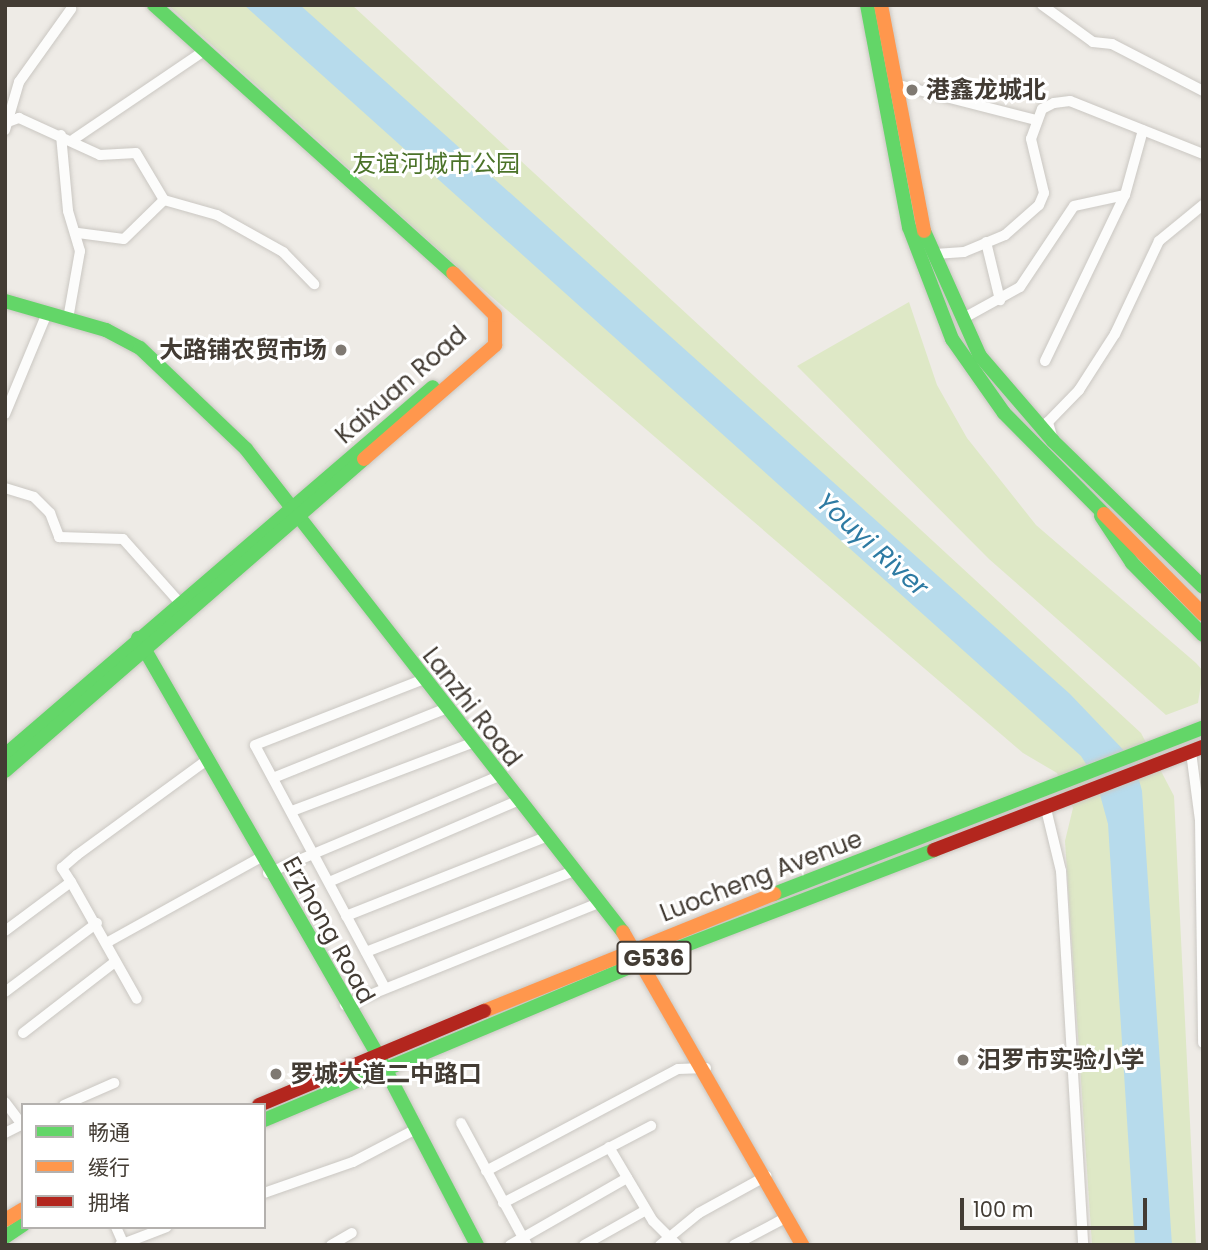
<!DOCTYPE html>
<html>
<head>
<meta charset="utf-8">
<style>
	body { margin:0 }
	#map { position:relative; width:1208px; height:1250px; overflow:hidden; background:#eeebe6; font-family:Poppins,"Noto Sans SC",sans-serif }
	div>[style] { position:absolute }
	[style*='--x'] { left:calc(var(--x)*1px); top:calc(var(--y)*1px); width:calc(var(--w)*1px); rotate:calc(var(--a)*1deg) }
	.green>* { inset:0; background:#dee8c6 }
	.water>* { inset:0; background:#b7dbec }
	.roads { filter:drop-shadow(0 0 2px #cac7c2) drop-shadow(0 0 2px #cac7c2) }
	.street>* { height:10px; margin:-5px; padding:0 5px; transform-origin:5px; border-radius:5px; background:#fcfcfb }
	.fast>* { height:14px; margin:-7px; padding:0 7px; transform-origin:7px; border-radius:7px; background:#63d668 }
	.slow>* { height:14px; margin:-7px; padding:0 7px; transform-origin:7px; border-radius:7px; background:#ff974d }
	.jam>* { height:14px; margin:-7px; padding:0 7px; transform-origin:7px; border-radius:7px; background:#b3261e }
	.dots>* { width:19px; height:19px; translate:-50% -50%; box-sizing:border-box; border:4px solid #fff; border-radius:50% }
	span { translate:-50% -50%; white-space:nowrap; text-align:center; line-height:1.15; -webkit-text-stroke:6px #fff; paint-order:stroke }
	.shield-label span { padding:2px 5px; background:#fff; border:2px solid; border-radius:5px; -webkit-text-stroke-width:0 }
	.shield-label { font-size:23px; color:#433c34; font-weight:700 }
	.poi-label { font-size:24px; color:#433c34; font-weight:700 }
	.left { translate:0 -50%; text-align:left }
	.right { translate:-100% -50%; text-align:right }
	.park-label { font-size:24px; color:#4b7329 }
	.street-label { font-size:24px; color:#433c34 }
	.water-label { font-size:26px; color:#2e7ba3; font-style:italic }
	.frame { position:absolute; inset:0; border:7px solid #433c34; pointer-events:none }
	.legend { position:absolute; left:21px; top:1103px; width:245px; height:126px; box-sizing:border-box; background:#fff; border:2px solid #b4b1ae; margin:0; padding:9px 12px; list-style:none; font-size:21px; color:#433c34 }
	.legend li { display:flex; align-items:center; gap:14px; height:35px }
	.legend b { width:35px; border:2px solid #b4b1ae }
	.scale { position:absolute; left:960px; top:1198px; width:187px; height:32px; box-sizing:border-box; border:4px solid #433c34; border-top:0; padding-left:9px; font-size:21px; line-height:24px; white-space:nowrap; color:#433c34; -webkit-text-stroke:5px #fff; paint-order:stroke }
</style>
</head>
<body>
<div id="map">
	<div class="green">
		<i style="clip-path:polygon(168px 5px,352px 5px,1141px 733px,1174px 796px,1196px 1245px,1092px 1245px,1065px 841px,1073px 808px,1057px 773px,1023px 753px,464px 273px)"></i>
		<i style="clip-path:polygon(909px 302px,937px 385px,967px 438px,1036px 525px,1196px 663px,1203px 671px,1198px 703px,1166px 715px,989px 559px,797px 366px)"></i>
	</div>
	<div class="water">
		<i style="clip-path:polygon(244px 5px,300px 5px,1070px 694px,1134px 761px,1142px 791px,1172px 1245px,1135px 1245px,1108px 824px,1096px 780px,1081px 756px)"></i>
	</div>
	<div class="roads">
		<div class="street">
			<i style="--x:1042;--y:5;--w:63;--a:36"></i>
			<i style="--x:1093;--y:42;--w:19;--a:6"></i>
			<i style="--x:1112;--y:44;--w:102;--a:27.3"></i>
			<i style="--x:895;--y:84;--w:146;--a:14.3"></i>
			<i style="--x:5;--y:123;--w:15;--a:-20"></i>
			<i style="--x:19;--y:118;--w:89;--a:24.6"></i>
			<i style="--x:100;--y:155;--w:36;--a:-3"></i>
			<i style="--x:136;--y:153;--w:55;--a:59.2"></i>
			<i style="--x:164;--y:200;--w:55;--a:15.8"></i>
			<i style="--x:217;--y:215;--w:76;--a:29.3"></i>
			<i style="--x:283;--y:252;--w:45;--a:45.9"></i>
			<i style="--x:5;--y:130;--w:50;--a:-73.7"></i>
			<i style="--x:19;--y:82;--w:90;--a:-54.5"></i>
			<i style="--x:61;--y:135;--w:76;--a:84.7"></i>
			<i style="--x:68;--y:211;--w:42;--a:73.3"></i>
			<i style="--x:80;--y:251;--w:69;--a:100"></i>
			<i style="--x:74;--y:139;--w:157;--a:-34.1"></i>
			<i style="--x:78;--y:233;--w:46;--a:7.4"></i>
			<i style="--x:124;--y:239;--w:56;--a:-44.3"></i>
			<i style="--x:986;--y:242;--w:60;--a:76.4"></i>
			<i style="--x:935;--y:254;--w:29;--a:-4"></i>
			<i style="--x:964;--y:252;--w:44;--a:-22.5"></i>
			<i style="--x:1005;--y:235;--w:45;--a:-41.4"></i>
			<i style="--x:1039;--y:205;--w:13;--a:-67"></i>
			<i style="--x:1044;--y:193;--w:56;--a:-103.5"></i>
			<i style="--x:1031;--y:139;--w:32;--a:-70"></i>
			<i style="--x:1042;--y:109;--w:13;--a:-27"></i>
			<i style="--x:1054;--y:103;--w:16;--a:-7"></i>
			<i style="--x:1070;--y:101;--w:143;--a:21.7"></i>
			<i style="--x:962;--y:319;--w:66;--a:-28.9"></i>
			<i style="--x:1020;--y:287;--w:97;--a:-56.3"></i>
			<i style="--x:1074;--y:206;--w:52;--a:-12.2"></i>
			<i style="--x:1045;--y:361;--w:184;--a:-64.3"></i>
			<i style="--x:1125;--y:195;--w:67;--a:-74.5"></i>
			<i style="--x:5;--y:414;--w:109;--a:-67.4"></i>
			<i style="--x:1053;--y:440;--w:19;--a:-106"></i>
			<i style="--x:1048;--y:422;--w:45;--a:-45.9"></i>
			<i style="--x:1079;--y:390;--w:67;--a:-57.3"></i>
			<i style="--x:1115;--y:334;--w:103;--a:-64.7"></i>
			<i style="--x:1159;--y:241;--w:57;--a:-39.3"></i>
			<i style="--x:5;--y:488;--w:30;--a:17"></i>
			<i style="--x:34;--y:497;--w:23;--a:45"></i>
			<i style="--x:50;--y:513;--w:26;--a:69"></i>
			<i style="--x:59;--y:537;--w:64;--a:1.8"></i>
			<i style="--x:123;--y:539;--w:87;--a:48.3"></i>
			<i style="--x:1191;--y:752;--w:69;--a:82.5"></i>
			<i style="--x:1200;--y:820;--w:223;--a:89.2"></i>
			<i style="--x:273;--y:778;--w:185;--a:-21.9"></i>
			<i style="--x:1046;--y:809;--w:64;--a:76.4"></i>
			<i style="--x:1061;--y:871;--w:375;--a:86.6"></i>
			<i style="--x:292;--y:811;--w:192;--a:-20.7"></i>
			<i style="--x:268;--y:873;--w:247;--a:-22.8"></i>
			<i style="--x:71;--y:882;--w:134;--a:60.6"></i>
			<i style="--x:329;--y:882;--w:205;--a:-23.3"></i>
			<i style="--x:346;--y:916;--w:215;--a:-21.6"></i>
			<i style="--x:5;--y:931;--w:82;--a:-36.6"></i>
			<i style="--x:71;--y:882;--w:17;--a:-123"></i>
			<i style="--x:62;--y:868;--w:20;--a:-41"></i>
			<i style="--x:77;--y:855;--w:161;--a:-36.2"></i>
			<i style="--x:108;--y:942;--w:177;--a:-29"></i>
			<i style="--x:366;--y:952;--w:223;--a:-21.3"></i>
			<i style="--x:384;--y:986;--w:273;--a:-118.2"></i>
			<i style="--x:255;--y:745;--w:179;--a:-21.3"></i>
			<i style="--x:5;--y:992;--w:115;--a:-36.9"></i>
			<i style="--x:345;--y:1005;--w:274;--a:-21.9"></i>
			<i style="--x:23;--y:1033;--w:116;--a:-37.7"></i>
			<i style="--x:5;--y:1102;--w:30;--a:53"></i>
			<i style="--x:64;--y:1105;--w:55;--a:-23.7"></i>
			<i style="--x:461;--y:1123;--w:139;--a:61.6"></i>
			<i style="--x:5;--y:1133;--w:20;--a:-27"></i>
			<i style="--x:609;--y:1147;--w:86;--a:59.3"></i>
			<i style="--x:653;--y:1221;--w:34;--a:45"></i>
			<i style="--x:486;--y:1171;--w:217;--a:-28"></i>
			<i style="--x:678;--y:1069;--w:28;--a:-2"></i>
			<i style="--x:264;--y:1193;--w:94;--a:-19.2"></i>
			<i style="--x:353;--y:1162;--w:71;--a:-27.6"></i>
			<i style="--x:503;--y:1203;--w:167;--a:-27.5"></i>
			<i style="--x:116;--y:1227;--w:20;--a:66"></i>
			<i style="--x:120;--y:1245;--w:50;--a:-21"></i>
			<i style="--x:331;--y:1245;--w:24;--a:-30"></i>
			<i style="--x:510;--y:1245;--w:135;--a:-29.8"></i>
			<i style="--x:584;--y:1245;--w:71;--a:-29.4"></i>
			<i style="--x:660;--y:1245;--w:50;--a:-39.4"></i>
			<i style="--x:699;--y:1213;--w:77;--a:-28.9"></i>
			<i style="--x:734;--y:1245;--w:60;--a:-27.8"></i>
		</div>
		<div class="fast">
			<i style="--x:154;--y:5;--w:402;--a:41.9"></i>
			<i style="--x:867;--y:5;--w:226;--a:79.3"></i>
			<i style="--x:909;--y:227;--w:120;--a:69"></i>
			<i style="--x:952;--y:339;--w:90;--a:54.9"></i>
			<i style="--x:1004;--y:413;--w:142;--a:45.3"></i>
			<i style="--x:924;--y:231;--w:137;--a:65.9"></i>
			<i style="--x:980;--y:356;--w:112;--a:49.3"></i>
			<i style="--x:1053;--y:441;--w:209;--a:44.2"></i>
			<i style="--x:5;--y:301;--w:105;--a:16"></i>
			<i style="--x:106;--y:330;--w:38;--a:28"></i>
			<i style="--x:140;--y:348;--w:146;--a:43.6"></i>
			<i style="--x:246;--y:449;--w:613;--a:52.03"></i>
			<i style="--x:1101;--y:516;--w:56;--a:56.6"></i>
			<i style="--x:1132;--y:563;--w:101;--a:45.4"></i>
			<i style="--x:138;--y:638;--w:481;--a:60.1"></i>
			<i style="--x:378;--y:1055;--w:214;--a:62.5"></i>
			<i style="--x:5;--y:755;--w:564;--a:-40.69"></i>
			<i style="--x:5;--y:771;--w:476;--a:-41"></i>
			<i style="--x:774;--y:894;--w:460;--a:-21.2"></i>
			<i style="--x:264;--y:1120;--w:412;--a:-22.7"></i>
			<i style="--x:644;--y:961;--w:311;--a:-20.9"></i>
			<i style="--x:5;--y:1237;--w:22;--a:-34"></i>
		</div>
		<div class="slow">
			<i style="--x:881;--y:5;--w:230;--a:79.2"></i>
			<i style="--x:364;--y:459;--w:174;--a:-41"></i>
			<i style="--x:495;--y:345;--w:30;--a:-90"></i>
			<i style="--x:495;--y:315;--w:59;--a:-135"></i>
			<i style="--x:1104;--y:514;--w:141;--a:45.3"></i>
			<i style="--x:623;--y:932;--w:361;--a:60.2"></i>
			<i style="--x:484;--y:1011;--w:313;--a:-22"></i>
			<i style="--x:5;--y:1220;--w:21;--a:-31"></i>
		</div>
		<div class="jam">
			<i style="--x:934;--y:850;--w:288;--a:-21"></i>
			<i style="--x:259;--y:1105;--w:244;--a:-22.7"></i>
		</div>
	</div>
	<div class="dots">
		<i style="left:912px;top:90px;background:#7f7972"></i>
		<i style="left:341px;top:350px;background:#7f7972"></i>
		<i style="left:963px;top:1060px;background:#7f7972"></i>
		<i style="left:276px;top:1074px;background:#7f7972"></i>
	</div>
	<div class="shield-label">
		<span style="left:654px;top:958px">G536</span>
	</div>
	<div class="poi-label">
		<span class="left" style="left:926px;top:90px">港鑫龙城北</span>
		<span class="right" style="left:327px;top:350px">大路铺农贸市场</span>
		<span class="left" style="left:977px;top:1060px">汨罗市实验小学</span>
		<span class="left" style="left:290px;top:1074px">罗城大道二中路口</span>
	</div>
	<div class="park-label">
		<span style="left:436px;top:164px">友谊河城市公园</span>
	</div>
	<div class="street-label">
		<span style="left:401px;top:385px;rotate:-41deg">Kaixuan Road</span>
		<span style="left:472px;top:707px;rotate:52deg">Lanzhi Road</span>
		<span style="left:761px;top:876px;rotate:-21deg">Luocheng Avenue</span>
		<span style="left:329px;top:930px;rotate:61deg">Erzhong Road</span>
	</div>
	<div class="water-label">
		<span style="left:872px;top:545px;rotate:42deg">Youyi River</span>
	</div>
	<div class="frame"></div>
	<ul class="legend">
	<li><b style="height:9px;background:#63d668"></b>畅通</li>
	<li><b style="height:9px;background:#ff974d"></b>缓行</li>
	<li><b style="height:9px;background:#b3261e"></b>拥堵</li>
	</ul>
	<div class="scale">100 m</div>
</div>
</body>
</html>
